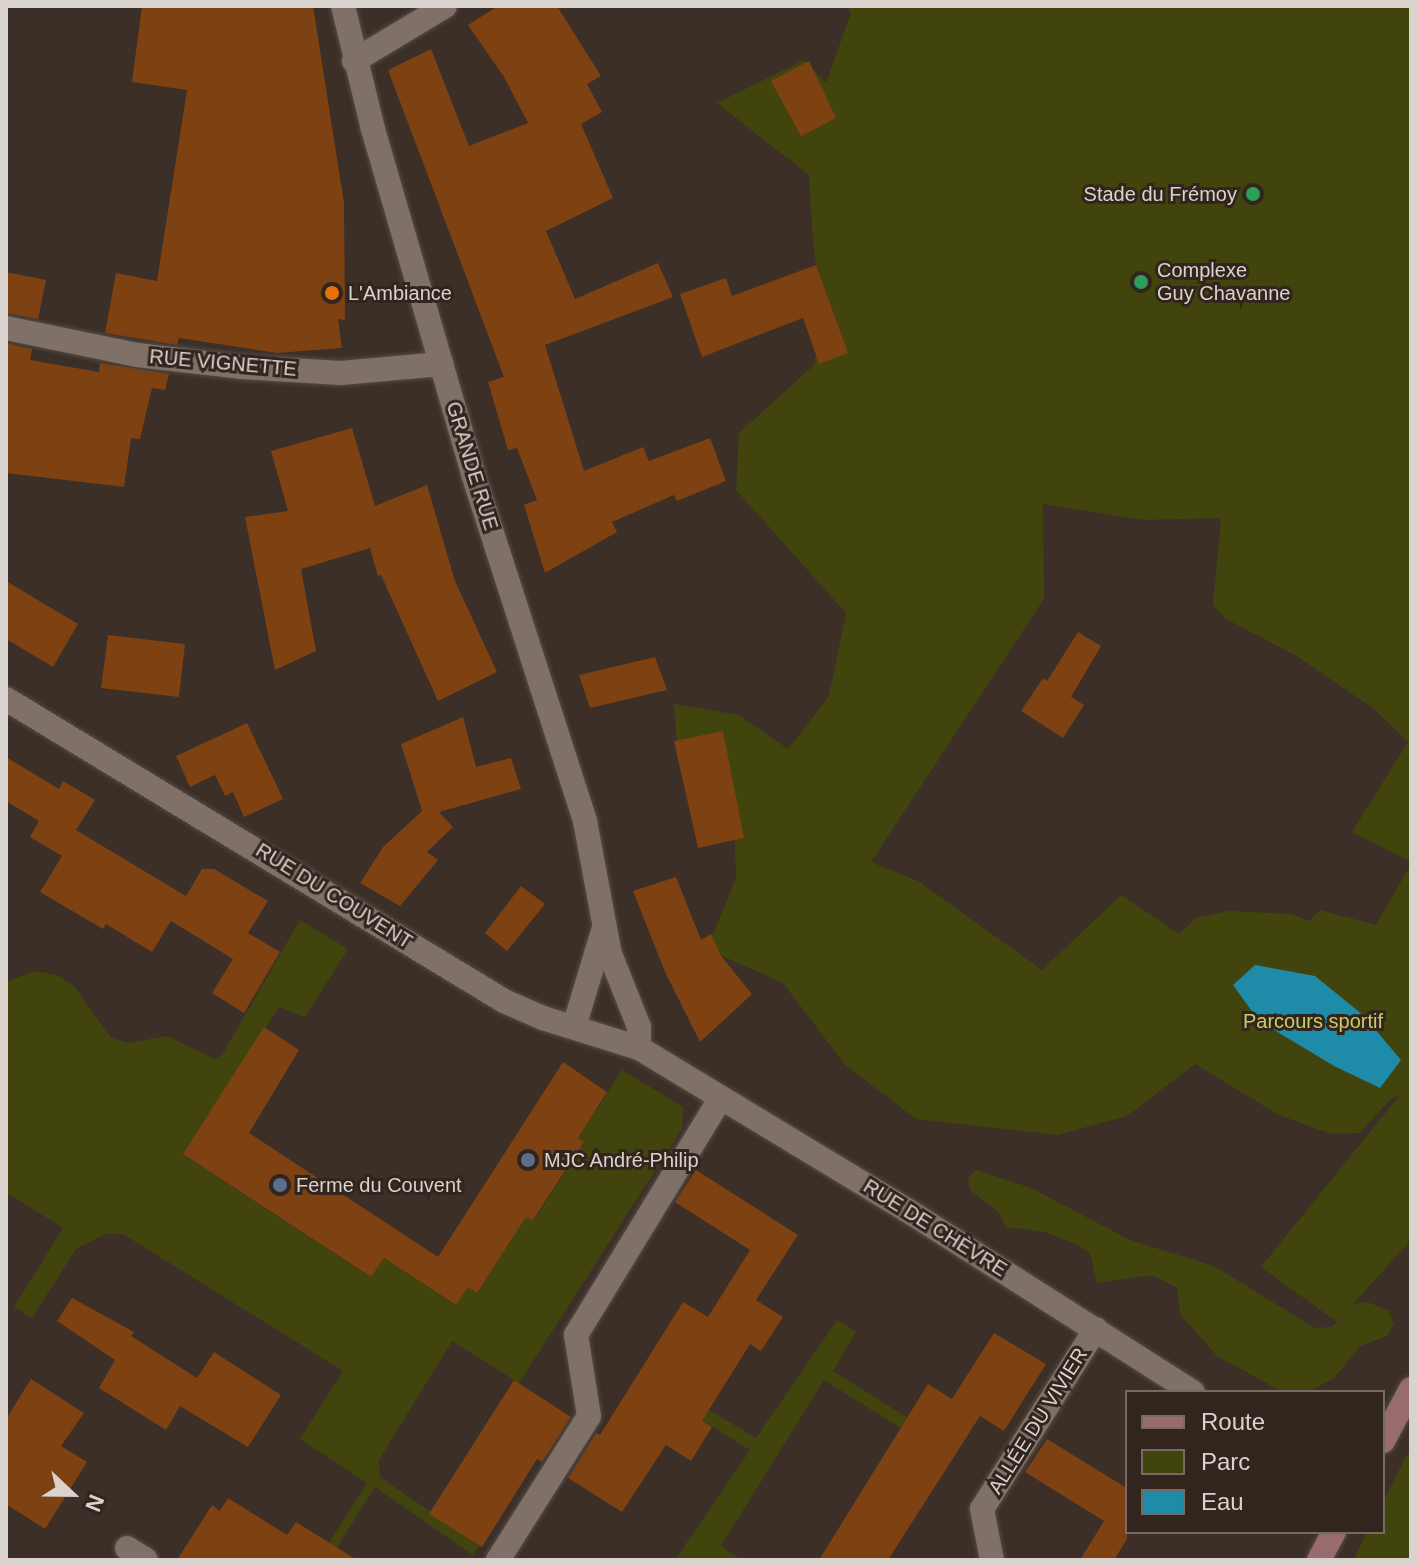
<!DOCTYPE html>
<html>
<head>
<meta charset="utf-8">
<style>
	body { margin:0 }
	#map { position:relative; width:1417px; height:1566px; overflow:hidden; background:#3b2f27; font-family:Helvetica,sans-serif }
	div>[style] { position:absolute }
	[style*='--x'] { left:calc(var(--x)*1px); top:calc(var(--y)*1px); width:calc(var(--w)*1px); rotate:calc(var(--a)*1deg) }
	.green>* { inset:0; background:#42440d }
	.water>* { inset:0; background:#1e8ba9 }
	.building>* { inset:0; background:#7e4112 }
	.roads { filter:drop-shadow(0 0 2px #564b45) drop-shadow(0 0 2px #564b45) }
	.street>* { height:24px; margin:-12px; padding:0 12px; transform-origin:12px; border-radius:12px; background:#7f7068 }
	.secondary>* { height:24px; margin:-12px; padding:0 12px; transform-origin:12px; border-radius:12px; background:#986c6d }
	.dots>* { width:22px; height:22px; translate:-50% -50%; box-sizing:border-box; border:4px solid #31251e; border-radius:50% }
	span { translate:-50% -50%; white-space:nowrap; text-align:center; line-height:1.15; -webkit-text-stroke:6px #31251e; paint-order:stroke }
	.poi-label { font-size:20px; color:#dad2cd }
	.right { translate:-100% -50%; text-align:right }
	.left { translate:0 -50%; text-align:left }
	.street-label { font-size:20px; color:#dad2cd }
	.park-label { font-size:20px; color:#c9cd61 }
	.frame { position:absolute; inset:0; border:8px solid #dad2cd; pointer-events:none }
	.legend { position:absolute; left:1125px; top:1390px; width:260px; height:144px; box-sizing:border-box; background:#31251e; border:2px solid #756a64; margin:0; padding:10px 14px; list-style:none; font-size:24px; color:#dad2cd }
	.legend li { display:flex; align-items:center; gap:16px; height:40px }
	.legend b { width:40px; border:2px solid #756a64 }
	.north { position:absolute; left:32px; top:1454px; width:80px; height:80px; -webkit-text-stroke:6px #31251e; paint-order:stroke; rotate:112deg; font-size:22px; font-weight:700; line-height:32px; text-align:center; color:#dad2cd }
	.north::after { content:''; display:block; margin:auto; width:28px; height:36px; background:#dad2cd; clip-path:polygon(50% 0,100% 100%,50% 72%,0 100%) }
</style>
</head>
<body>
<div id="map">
	<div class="green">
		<i style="clip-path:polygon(847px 6px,1411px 6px,1411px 862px,1352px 832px,1408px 742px,1373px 708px,1295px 655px,1226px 619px,1213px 605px,1221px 518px,1144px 520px,1043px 504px,1044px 599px,871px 862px,918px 881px,1042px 970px,1121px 895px,1179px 934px,1196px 918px,1229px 911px,1291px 914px,1309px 921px,1320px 910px,1376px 925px,1411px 864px,1411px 1240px,1353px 1304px,1367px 1302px,1388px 1310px,1394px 1324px,1387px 1336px,1360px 1346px,1334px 1378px,1308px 1392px,1283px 1392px,1217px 1356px,1180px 1314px,1177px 1288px,1152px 1275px,1097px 1283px,1090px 1253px,1074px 1243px,1044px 1232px,1006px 1227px,998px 1212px,970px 1190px,968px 1178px,976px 1170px,1031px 1188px,1130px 1240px,1214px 1266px,1315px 1328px,1332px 1327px,1337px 1322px,1261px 1267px,1399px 1096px,1392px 1098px,1359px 1133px,1331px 1134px,1279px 1115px,1195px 1064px,1127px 1116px,1058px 1135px,916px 1119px,845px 1065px,783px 983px,707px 949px,736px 878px,734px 814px,677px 744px,674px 704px,739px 715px,788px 749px,829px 696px,846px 613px,736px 490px,739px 433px,814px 365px,823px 314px,813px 243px,809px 175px,717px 103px,804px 60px,826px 83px,851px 13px)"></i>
		<i style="clip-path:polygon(300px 920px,348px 949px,305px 1017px,279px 1007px,183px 1154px,370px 1277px,384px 1258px,455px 1305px,468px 1287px,477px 1293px,526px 1217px,534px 1220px,584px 1143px,578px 1138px,622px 1070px,683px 1107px,682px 1129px,519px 1383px,452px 1341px,379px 1460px,380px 1477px,480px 1546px,473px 1555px,375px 1487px,329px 1560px,318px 1560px,367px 1483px,300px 1439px,343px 1371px,123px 1234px,106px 1234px,76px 1249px,32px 1318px,14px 1307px,63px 1228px,6px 1192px,6px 982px,35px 971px,57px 975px,74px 986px,111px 1038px,129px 1043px,167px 1036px,215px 1059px,222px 1055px)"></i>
		<i style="clip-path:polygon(837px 1320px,856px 1332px,833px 1371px,957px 1449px,951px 1460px,824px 1380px,721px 1546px,742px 1560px,675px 1560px,750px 1450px,635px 1379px,641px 1369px,756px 1438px)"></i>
		<i style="clip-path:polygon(1411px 1447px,1411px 1560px,1353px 1560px,1367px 1532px,1383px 1532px,1383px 1501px)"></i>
	</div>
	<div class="water">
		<i style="clip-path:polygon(1255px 965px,1315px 976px,1363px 1015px,1401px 1060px,1380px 1088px,1334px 1066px,1259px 1021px,1233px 985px)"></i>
	</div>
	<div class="building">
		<i style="clip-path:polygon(142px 6px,313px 6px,344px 203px,345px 320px,338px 319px,342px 348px,277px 353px,179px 338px,177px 345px,105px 333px,116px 273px,157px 281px,187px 90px,132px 82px)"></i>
		<i style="clip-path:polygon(498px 6px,557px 6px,601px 76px,587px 84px,602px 112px,581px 124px,613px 198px,546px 231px,575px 299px,658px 263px,673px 297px,545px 345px,584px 471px,643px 447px,649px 461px,710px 438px,726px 481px,677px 501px,674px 495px,612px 522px,617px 532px,545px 573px,524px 505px,537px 500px,517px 448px,508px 450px,488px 382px,504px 377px,388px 70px,431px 49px,469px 146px,528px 123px,504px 77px,468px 25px)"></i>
		<i style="clip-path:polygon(809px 61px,836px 118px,801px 136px,771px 81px)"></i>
		<i style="clip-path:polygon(816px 265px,848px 353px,819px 364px,803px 318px,702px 357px,680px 294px,726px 278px,732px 296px)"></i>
		<i style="clip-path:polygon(6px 272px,46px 280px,38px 319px,6px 313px)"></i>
		<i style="clip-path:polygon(6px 343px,32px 349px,30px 360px,99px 372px,100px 363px,169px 374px,165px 390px,152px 388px,140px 439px,131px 438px,124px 487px,6px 473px)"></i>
		<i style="clip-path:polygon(352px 428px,375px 506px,427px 485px,455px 581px,497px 672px,438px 701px,381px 575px,378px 576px,370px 548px,301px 569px,316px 651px,275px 670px,245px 517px,288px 511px,271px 451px)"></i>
		<i style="clip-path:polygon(6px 581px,78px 624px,53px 667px,6px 639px)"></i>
		<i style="clip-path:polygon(1078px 632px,1101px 646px,1071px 697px,1084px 705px,1063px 738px,1021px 711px,1043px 678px,1047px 681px)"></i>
		<i style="clip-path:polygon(108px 635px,185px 644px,179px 697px,101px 688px)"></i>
		<i style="clip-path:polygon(655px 657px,667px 690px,590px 708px,579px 675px)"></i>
		<i style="clip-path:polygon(463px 717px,476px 767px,511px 758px,521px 789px,439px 812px,453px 827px,427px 852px,438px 860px,400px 906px,360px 883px,383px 847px,422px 811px,401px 744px)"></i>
		<i style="clip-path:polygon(247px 723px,283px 799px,244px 817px,233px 792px,225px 796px,215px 775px,190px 787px,176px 756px)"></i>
		<i style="clip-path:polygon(723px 731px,744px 838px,698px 848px,674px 741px)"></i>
		<i style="clip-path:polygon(6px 757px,59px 789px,63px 781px,95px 800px,76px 830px,186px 896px,202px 869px,214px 869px,268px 901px,248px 933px,280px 952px,244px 1013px,212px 993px,233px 959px,171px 921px,152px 952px,106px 924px,103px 929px,40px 892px,62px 856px,30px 837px,39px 821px,6px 801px)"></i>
		<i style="clip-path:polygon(676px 877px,701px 940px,711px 934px,721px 956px,752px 994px,700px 1042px,665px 972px,633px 891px)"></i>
		<i style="clip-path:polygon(521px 886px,545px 904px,507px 951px,485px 933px)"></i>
		<i style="clip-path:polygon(264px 1027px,299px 1050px,249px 1133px,438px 1257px,563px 1062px,607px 1092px,578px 1138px,584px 1142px,533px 1220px,526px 1217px,477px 1293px,468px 1287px,456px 1305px,384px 1258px,371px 1277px,183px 1154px)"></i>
		<i style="clip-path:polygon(696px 1170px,798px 1235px,756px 1300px,783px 1317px,761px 1351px,750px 1344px,702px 1421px,712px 1427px,691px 1461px,666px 1445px,622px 1512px,568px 1478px,596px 1433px,600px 1435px,683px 1302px,708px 1317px,750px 1250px,675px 1202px)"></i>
		<i style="clip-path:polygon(72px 1298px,134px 1332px,131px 1336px,197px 1378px,214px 1352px,281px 1395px,248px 1447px,180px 1406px,166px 1430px,99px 1388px,115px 1360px,57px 1321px)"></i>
		<i style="clip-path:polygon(994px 1333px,1046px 1364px,1004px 1431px,980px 1416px,888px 1560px,819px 1560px,928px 1384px,952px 1399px)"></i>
		<i style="clip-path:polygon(31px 1379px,84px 1413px,61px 1446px,87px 1462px,45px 1529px,6px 1504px,6px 1419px)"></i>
		<i style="clip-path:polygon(514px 1380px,571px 1417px,542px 1462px,537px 1459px,482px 1547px,429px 1514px)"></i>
		<i style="clip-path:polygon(1047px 1439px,1125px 1487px,1127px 1484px,1127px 1539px,1114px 1560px,1080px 1560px,1104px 1521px,1025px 1472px)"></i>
		<i style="clip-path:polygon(228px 1498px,287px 1535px,296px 1522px,357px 1560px,177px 1560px,212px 1505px,220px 1511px)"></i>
	</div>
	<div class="roads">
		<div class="street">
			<i style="--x:343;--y:6;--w:127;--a:76.3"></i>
			<i style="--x:373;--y:129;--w:359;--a:73.8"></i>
			<i style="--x:473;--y:474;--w:365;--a:72.1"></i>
			<i style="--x:585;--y:821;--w:135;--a:79.4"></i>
			<i style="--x:610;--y:954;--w:79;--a:68.3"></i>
			<i style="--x:639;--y:1027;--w:21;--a:90"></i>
			<i style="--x:354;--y:61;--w:106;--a:-31.1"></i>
			<i style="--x:6;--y:328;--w:134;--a:11.6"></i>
			<i style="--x:137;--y:355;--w:104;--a:6.6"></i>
			<i style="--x:240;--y:367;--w:101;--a:3.4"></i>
			<i style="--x:341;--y:373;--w:101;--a:-5.1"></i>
			<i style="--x:6;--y:699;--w:582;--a:31.23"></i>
			<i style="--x:504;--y:1001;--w:43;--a:23.6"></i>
			<i style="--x:543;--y:1018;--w:101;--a:17.4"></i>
			<i style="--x:639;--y:1048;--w:313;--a:31.2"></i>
			<i style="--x:907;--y:1210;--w:339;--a:32.5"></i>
			<i style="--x:574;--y:1027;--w:100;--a:-73.2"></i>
			<i style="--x:127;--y:1548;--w:22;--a:32"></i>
			<i style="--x:498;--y:1560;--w:170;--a:-57.7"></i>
			<i style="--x:589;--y:1416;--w:82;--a:-99.1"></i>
			<i style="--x:576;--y:1335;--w:276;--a:-58.6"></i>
			<i style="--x:992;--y:1560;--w:52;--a:-101.1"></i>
			<i style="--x:982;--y:1509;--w:213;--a:-57.7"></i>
		</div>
		<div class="secondary">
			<i style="--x:1383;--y:1441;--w:59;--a:-61.7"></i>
			<i style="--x:1319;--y:1560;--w:32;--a:-62"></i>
		</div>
	</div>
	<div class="dots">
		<i style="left:1253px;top:194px;background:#2e9e5b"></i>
		<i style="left:1141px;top:282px;background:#2e9e5b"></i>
		<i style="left:332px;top:293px;background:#e8710a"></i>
		<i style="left:528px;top:1160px;background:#5c6f8a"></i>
		<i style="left:280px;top:1185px;background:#5c6f8a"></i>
	</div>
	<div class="poi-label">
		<span class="right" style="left:1237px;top:194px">Stade du Frémoy</span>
		<span class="left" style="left:1157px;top:282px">Complexe<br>Guy Chavanne</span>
		<span class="left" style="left:348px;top:293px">L'Ambiance</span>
		<span class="left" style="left:544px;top:1160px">MJC André-Philip</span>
		<span class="left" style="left:296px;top:1185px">Ferme du Couvent</span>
	</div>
	<div class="street-label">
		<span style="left:223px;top:363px;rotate:5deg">RUE VIGNETTE</span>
		<span style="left:472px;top:466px;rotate:73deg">GRANDE RUE</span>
		<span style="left:334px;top:896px;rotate:32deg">RUE DU COUVENT</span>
		<span style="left:935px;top:1228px;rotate:32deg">RUE DE CHÈVRE</span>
		<span style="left:1038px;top:1421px;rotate:-58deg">ALLÉE DU VIVIER</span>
	</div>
	<div class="park-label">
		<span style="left:1313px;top:1021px">Parcours sportif</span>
	</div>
	<div class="frame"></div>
	<ul class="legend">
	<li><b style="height:10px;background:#986c6d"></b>Route</li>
	<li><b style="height:22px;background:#42440d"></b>Parc</li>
	<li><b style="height:22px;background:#1e8ba9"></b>Eau</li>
	</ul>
	<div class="north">N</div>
</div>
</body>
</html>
